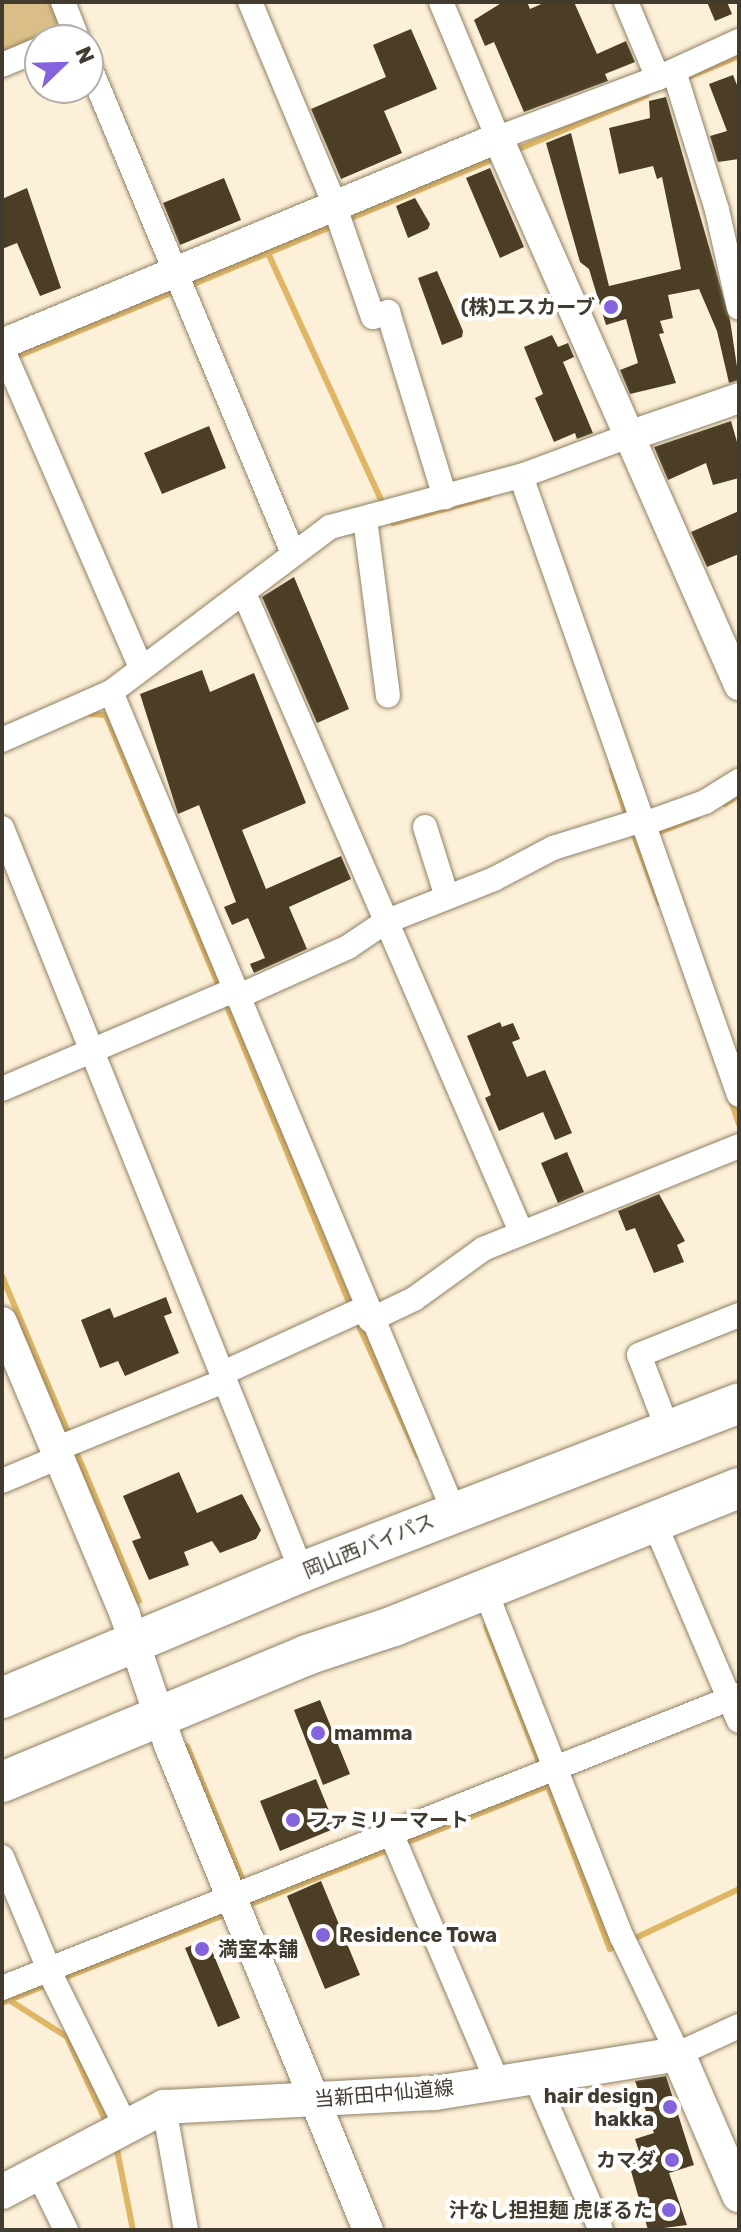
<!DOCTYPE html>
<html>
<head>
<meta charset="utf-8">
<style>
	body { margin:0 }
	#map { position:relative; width:741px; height:2232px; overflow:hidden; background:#fdf0d8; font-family:Rubik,"Noto Sans JP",sans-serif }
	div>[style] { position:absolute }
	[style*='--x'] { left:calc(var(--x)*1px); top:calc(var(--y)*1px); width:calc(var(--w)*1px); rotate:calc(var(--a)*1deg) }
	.green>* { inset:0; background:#dabe88 }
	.stream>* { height:6px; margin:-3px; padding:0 3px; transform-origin:3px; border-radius:3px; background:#dfb665 }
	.building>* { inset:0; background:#4b3e25 }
	.roads { filter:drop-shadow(0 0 2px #8f8065) drop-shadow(0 0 2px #8f8065) }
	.minor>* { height:24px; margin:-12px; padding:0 12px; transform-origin:12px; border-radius:12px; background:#fff }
	.tertiary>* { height:30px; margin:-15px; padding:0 15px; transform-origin:15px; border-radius:15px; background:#fff }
	.secondary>* { height:34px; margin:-17px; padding:0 17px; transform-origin:17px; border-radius:17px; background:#fff }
	.trunk>* { height:40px; margin:-20px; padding:0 20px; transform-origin:20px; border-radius:20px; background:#fff }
	.dots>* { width:22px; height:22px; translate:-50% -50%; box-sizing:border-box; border:4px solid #fff; border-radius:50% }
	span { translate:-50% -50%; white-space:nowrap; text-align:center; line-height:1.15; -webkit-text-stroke:8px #fff; paint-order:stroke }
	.poi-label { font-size:20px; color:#423c30; font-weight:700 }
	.right { translate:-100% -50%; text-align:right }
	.left { translate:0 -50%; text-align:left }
	.street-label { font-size:20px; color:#423c30 }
	.frame { position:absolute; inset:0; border:4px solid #423c30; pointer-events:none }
	.north { position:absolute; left:24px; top:24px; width:80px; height:80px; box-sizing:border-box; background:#fff; border:2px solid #b3b1ac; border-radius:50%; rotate:67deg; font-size:22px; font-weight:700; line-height:32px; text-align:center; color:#423c30 }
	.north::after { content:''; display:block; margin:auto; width:28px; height:36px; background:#8563dd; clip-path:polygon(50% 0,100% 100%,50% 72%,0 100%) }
</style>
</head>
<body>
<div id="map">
	<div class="green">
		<i style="clip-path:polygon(2px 2px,52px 2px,60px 22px,56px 33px,2px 56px)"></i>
	</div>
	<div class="stream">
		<i style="--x:683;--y:79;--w:61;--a:-22.3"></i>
		<i style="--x:514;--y:151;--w:144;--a:-22.8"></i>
		<i style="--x:344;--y:221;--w:165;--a:-22.5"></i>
		<i style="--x:268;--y:253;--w:278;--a:65.4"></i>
		<i style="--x:189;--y:286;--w:156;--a:-22.6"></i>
		<i style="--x:11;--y:359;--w:181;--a:-22.4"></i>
		<i style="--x:389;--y:516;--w:8;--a:60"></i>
		<i style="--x:393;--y:523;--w:99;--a:-15.2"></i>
		<i style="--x:91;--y:714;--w:15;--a:4"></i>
		<i style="--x:106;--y:715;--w:297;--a:67.4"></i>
		<i style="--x:612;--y:770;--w:52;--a:72.3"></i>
		<i style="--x:725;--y:804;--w:17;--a:-33"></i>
		<i style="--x:632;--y:830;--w:78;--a:69.7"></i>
		<i style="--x:652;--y:835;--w:48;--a:-21.8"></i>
		<i style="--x:224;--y:999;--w:333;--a:67.6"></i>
		<i style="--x:730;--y:1097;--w:28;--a:72"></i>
		<i style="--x:2;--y:1276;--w:177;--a:67.1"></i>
		<i style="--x:355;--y:1317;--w:153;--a:65.6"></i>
		<i style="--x:75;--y:1449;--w:165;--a:67.2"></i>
		<i style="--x:486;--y:1626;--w:151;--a:68.7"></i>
		<i style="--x:187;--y:1746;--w:151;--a:67.4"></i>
		<i style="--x:403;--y:1844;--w:156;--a:-21.8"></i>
		<i style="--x:548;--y:1786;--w:174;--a:69.2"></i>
		<i style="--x:610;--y:1949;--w:9;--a:-27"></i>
		<i style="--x:243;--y:1907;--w:161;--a:-21.5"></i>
		<i style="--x:629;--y:1941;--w:122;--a:-25.3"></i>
		<i style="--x:61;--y:1979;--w:180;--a:-21.4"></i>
		<i style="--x:9;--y:2000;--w:69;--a:32.5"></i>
		<i style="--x:67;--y:2037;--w:96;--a:65.3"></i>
		<i style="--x:2;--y:2003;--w:53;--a:-22.2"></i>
		<i style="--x:116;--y:2145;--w:87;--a:78.7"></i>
	</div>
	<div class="building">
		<i style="clip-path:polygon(503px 2px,527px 2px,530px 9px,546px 2px,574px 2px,597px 54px,626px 41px,635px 62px,605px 74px,608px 81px,524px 112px,494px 42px,485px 46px,474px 20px)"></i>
		<i style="clip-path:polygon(707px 2px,727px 2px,732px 14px,715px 21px)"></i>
		<i style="clip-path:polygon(411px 29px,437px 89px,384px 111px,402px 153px,341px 179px,311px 109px,386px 77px,373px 45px)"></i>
		<i style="clip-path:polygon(733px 75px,739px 90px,739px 159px,718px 162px,710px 136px,727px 131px,709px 84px)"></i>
		<i style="clip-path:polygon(666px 97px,730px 320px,739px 380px,729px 383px,717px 331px,699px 289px,668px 295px,673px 318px,660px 321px,664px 333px,659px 334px,676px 383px,630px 394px,620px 370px,638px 363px,626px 319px,606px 325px,589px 269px,580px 262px,546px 143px,571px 133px,609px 286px,681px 269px,662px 177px,657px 179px,653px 166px,619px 174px,609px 128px,650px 118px,649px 101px)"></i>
		<i style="clip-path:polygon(490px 168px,524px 247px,500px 258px,466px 178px)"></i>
		<i style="clip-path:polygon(224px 178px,241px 220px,180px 245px,163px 203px)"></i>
		<i style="clip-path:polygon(27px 188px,61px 288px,40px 296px,17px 243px,2px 249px,2px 199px)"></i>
		<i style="clip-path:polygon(415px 198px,430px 224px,428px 229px,408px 238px,396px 206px)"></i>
		<i style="clip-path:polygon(437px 271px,463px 331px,462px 337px,442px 345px,418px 278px)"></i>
		<i style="clip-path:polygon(552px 335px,558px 347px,568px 343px,574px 357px,563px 362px,593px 433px,577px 439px,575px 433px,554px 442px,535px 398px,543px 394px,524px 347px)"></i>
		<i style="clip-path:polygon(731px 421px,739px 449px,739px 478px,713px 485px,706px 463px,668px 480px,654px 447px)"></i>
		<i style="clip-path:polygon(209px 426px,226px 468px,162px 494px,144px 453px)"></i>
		<i style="clip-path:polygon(739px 511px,739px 554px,707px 567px,691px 532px)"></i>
		<i style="clip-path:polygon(294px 577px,349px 709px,317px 723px,262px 597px)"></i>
		<i style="clip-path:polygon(202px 670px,210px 692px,254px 673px,306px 803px,242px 830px,266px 889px,341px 856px,351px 879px,289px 907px,307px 949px,254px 973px,250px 964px,265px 958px,248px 918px,232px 925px,224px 907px,236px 902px,199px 805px,178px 814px,140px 694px)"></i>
		<i style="clip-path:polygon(500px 1022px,502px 1027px,513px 1023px,520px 1039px,512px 1042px,527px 1077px,545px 1070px,572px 1133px,555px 1140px,543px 1112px,499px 1131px,485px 1098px,491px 1095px,467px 1036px)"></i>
		<i style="clip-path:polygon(567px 1152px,584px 1192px,558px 1203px,541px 1163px)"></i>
		<i style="clip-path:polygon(659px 1194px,685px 1241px,677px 1245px,684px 1262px,654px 1273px,635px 1228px,626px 1231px,618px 1211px)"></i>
		<i style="clip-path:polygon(166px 1297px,172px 1313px,164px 1316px,179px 1353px,125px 1376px,118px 1361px,100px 1368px,81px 1320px,110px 1308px,114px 1318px)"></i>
		<i style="clip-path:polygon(179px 1472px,197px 1513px,242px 1494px,261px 1530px,256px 1539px,220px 1553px,212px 1541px,184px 1552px,189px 1565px,149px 1580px,132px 1541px,141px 1538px,123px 1496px)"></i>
		<i style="clip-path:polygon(320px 1700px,350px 1774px,323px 1785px,294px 1710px)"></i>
		<i style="clip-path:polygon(316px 1779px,336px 1828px,280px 1851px,260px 1801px)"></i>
		<i style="clip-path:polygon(321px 1881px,360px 1975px,325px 1989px,287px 1896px)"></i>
		<i style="clip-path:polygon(207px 1939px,240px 2018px,218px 2027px,185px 1948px)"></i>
		<i style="clip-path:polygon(666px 2076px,694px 2165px,669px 2173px,687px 2225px,648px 2230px,629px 2164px,642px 2160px,635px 2139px,654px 2133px,635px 2081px)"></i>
	</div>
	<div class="roads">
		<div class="minor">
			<i style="--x:63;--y:2;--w:41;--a:68.5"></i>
			<i style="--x:250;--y:2;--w:210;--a:67.3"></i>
			<i style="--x:331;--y:196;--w:128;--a:70.9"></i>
			<i style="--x:373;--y:317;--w:16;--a:-18"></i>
			<i style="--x:388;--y:312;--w:194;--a:72.9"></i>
			<i style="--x:441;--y:2;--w:147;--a:67.3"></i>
			<i style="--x:498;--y:138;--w:171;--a:-20.6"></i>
			<i style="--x:658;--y:78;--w:89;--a:-24.6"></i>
			<i style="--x:626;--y:2;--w:82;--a:67.2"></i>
			<i style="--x:88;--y:63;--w:531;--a:67.3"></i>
			<i style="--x:2;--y:65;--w:41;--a:-22.8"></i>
			<i style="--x:674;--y:71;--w:145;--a:72.8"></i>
			<i style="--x:717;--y:210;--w:100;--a:77.3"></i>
			<i style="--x:2;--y:348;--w:349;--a:66.5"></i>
			<i style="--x:521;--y:476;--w:656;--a:70.6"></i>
			<i style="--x:365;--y:519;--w:178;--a:82.6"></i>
			<i style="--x:244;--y:593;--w:696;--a:66.56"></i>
			<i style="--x:111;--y:692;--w:889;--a:67.3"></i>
			<i style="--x:2;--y:740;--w:119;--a:-23.8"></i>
			<i style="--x:111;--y:692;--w:274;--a:-37"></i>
			<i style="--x:330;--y:527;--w:198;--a:-15"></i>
			<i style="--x:521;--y:476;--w:112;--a:-20.4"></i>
			<i style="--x:641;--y:825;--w:68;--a:-19.8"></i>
			<i style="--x:705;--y:802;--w:40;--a:-32"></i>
			<i style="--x:425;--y:827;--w:73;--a:72.6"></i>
			<i style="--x:2;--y:828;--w:802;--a:68.04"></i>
			<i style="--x:237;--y:997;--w:122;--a:-24.2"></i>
			<i style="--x:348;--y:947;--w:45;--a:-34"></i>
			<i style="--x:385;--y:922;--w:117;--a:-21.5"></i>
			<i style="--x:494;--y:879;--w:67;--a:-27.7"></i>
			<i style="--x:553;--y:848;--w:90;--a:-17.4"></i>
			<i style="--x:2;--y:1089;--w:252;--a:-23.1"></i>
			<i style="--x:370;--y:1320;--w:49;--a:-25.5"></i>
			<i style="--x:414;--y:1299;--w:85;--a:-35.9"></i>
			<i style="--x:483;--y:1249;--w:276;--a:-21.9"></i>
			<i style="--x:221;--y:1374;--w:158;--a:-24.6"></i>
			<i style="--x:668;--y:1430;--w:80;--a:-111.1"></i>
			<i style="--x:639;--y:1355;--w:108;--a:-21.8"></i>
			<i style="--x:56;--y:1449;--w:181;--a:-22"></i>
			<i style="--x:2;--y:1481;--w:62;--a:-22.8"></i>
			<i style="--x:654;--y:1522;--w:216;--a:66.9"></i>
			<i style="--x:485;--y:1590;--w:373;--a:68.5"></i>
			<i style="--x:622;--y:1937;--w:130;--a:64.4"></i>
			<i style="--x:678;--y:2054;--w:67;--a:-24.7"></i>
			<i style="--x:391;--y:1833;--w:271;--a:66.9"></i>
			<i style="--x:2;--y:1857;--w:132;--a:67.3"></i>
			<i style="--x:53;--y:1979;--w:163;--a:63.7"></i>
			<i style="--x:2;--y:1988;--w:793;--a:-21.68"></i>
			<i style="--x:535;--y:2077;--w:167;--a:66.7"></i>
			<i style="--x:164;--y:2107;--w:125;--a:79.9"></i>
			<i style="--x:37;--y:2171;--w:66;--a:63.8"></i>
		</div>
		<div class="tertiary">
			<i style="--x:2;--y:344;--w:537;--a:-22.55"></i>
			<i style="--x:498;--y:138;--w:598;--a:66.22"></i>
			<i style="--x:626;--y:437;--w:120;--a:-19"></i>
			<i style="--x:2;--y:1322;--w:318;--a:67.2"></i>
			<i style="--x:125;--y:1615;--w:137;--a:71.3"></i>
			<i style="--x:169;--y:1745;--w:524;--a:67.69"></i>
		</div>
		<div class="secondary">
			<i style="--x:2;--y:2192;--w:183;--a:-27.7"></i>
			<i style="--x:164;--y:2107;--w:271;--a:-3"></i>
			<i style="--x:435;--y:2093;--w:246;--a:-9.1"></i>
			<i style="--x:678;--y:2054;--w:154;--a:66.6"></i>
		</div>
		<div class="trunk">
			<i style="--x:2;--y:1698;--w:325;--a:-22.8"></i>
			<i style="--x:302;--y:1572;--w:469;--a:-21.1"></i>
			<i style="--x:2;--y:1782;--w:330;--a:-22.6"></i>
			<i style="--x:307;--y:1655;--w:92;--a:-18.4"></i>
			<i style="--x:394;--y:1626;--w:372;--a:-21.8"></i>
		</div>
	</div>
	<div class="dots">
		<i style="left:611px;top:307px;background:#8563dd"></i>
		<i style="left:318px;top:1733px;background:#8563dd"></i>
		<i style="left:293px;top:1820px;background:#8563dd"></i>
		<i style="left:323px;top:1935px;background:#8563dd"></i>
		<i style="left:202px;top:1949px;background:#8563dd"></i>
		<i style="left:670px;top:2107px;background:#8563dd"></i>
		<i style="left:672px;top:2160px;background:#8563dd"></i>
		<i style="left:669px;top:2210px;background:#8563dd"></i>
	</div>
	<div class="poi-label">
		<span class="right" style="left:595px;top:307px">(株)エスカーブ</span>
		<span class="left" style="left:334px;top:1733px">mamma</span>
		<span class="left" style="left:309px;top:1820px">ファミリーマート</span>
		<span class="left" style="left:339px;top:1935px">Residence Towa</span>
		<span class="left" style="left:218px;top:1949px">満室本舗</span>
		<span class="right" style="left:654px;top:2108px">hair design<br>hakka</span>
		<span class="right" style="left:656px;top:2160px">カマダ</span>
		<span class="right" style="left:653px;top:2210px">汁なし担担麺 虎ぼるた</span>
	</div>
	<div class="street-label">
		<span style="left:369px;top:1546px;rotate:-22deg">岡山西バイパス</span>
		<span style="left:384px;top:2094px;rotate:-5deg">当新田中仙道線</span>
	</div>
	<div class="frame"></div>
	<div class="north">N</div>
</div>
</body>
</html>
